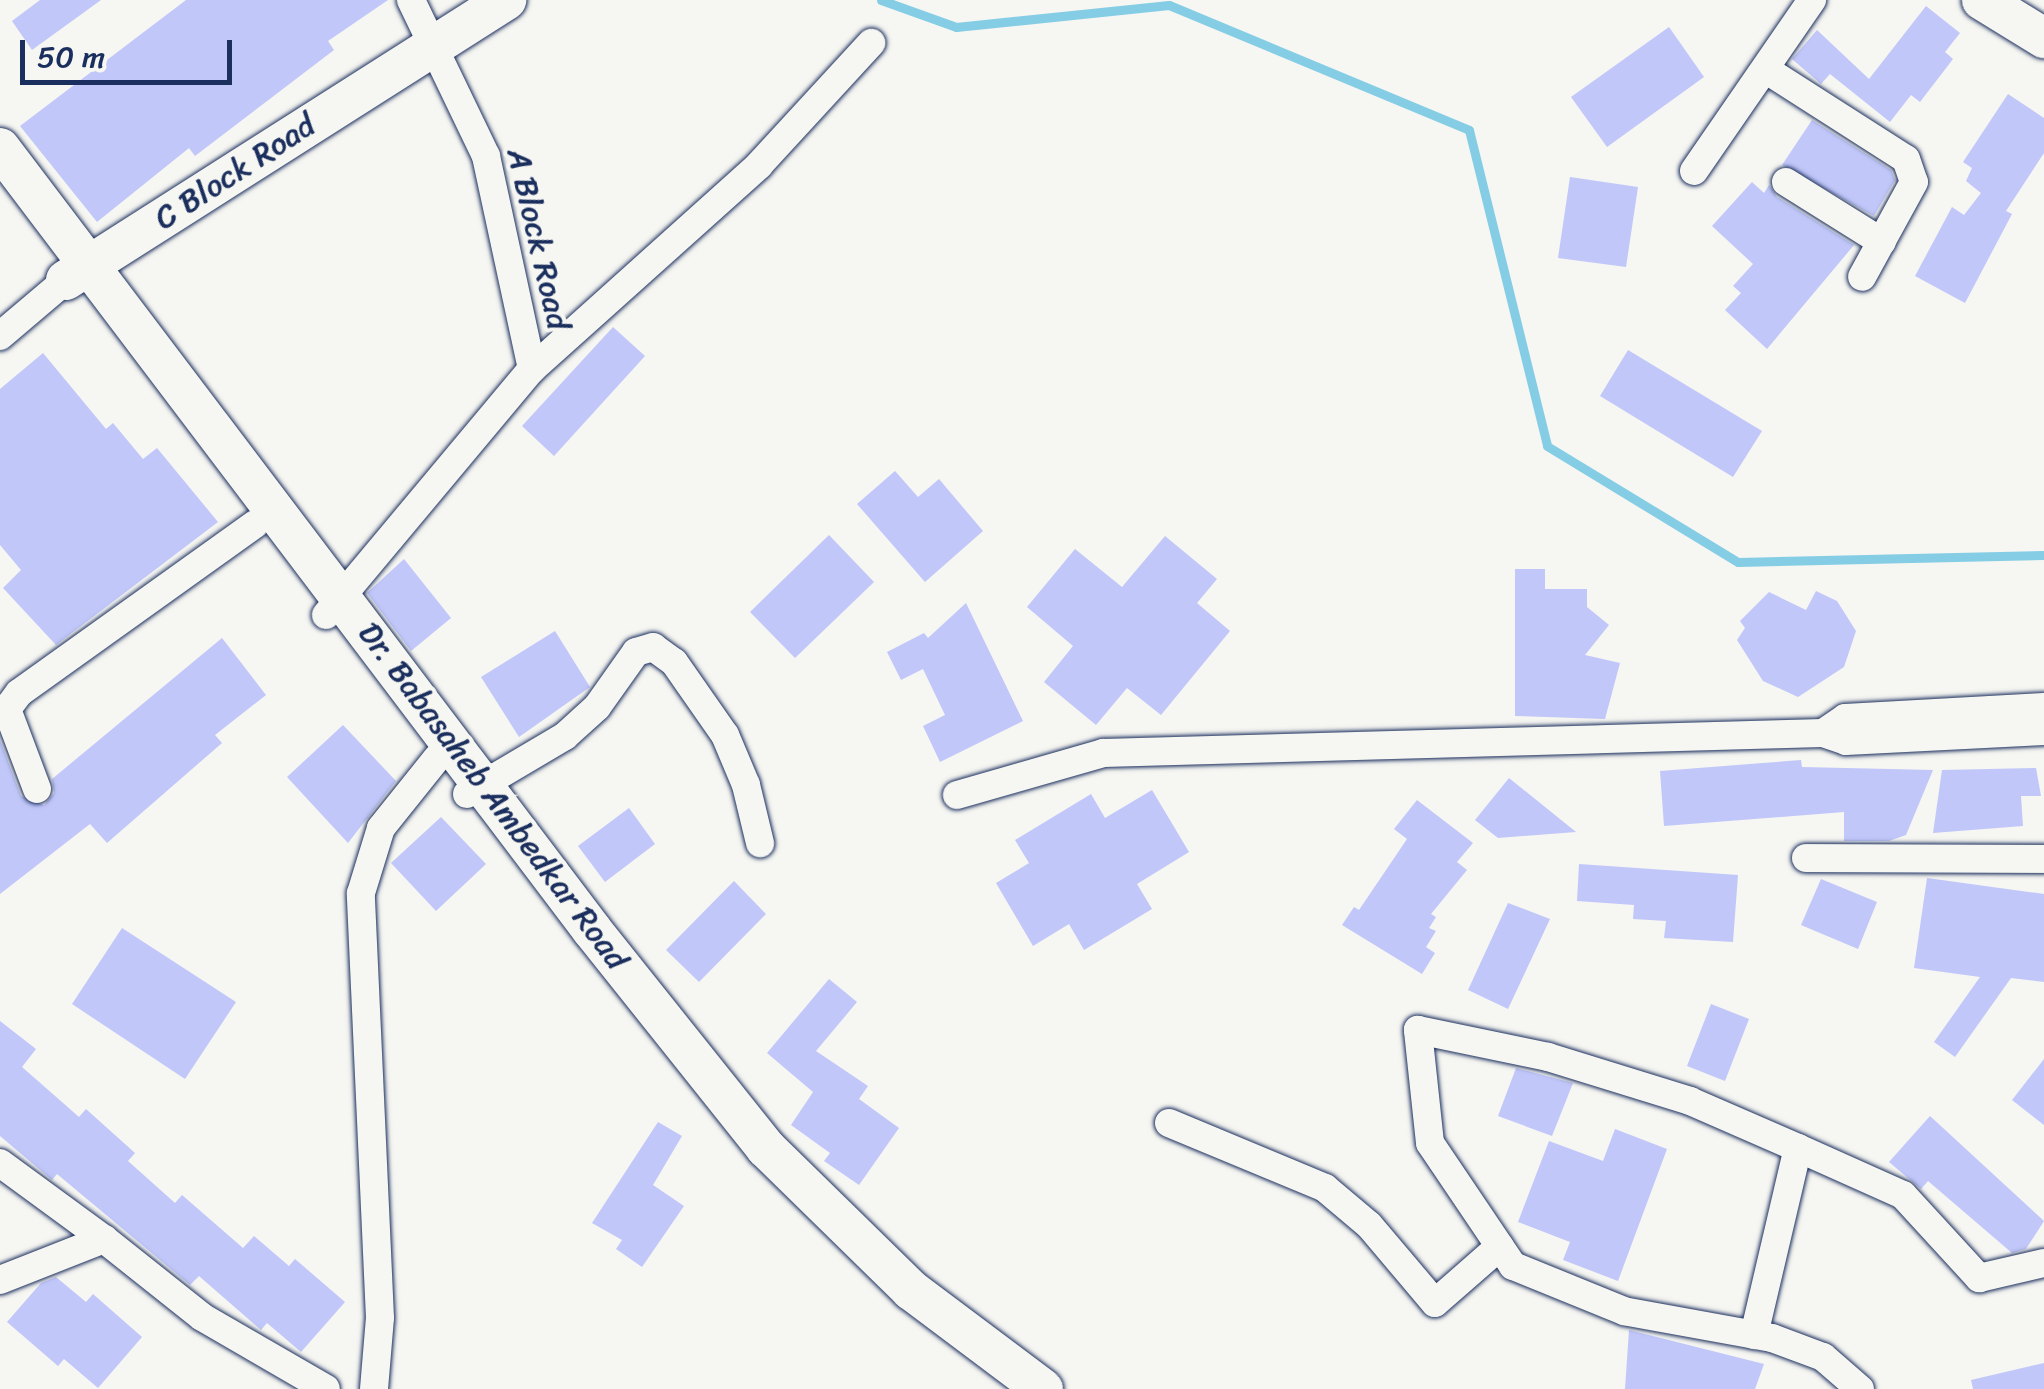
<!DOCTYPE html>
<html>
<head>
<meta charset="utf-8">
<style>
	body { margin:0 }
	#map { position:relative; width:2044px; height:1389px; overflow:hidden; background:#f6f6f2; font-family:Sriracha,sans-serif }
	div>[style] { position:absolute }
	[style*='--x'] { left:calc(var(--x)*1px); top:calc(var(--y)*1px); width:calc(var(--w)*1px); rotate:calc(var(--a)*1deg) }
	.stream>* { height:9px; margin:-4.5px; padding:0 4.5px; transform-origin:4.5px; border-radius:4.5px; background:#84cde5 }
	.building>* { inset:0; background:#c1c7f9 }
	.roads { filter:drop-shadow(0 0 2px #1b2f5e) drop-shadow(0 0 2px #1b2f5e) }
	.street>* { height:28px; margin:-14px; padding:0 14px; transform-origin:14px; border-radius:14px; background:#f6f6f2 }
	.secondary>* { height:40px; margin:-20px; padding:0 20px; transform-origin:20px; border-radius:20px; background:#f6f6f2 }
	span { translate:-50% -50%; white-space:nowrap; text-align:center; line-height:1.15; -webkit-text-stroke:8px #f6f6f2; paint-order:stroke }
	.street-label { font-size:32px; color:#1b2f5e }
	.scale { position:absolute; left:20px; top:40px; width:212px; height:45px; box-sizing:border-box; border:5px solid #1b2f5e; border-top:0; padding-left:12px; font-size:30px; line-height:35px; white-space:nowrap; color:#1b2f5e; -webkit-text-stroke:8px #f6f6f2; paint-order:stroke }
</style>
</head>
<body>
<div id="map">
	<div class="stream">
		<i style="--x:881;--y:0;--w:80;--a:19.8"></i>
		<i style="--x:956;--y:27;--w:214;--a:-5.9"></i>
		<i style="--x:1169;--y:5;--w:325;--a:22.6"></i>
		<i style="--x:1469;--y:130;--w:325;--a:76.1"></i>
		<i style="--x:1547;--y:446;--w:223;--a:31.3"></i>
		<i style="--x:1738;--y:562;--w:306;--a:-1.3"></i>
	</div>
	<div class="building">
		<i style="clip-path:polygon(40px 0,101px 0,32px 50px,12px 21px)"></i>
		<i style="clip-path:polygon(186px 0,388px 0,328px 41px,334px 50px,195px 156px,189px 148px,97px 222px,20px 126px)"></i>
		<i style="clip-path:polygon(1926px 6px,1960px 33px,1945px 52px,1953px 59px,1920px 102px,1911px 95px,1890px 122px,1830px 74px,1821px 84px,1792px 59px,1817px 30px,1869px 79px)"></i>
		<i style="clip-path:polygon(1669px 27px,1704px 77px,1607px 147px,1571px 97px)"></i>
		<i style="clip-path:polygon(2008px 94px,2044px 118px,2044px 153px,2006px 211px,2012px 214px,1965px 303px,1915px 276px,1952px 207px,1964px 215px,1981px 193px,1966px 181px,1972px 168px,1963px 162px)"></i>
		<i style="clip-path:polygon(1812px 120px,1891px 170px,1895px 180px,1874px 216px,1782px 165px)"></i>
		<i style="clip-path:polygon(1570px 177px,1638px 187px,1626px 267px,1558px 258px)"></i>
		<i style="clip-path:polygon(1752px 182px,1764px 193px,1769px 185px,1777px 197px,1854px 245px,1767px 349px,1725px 310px,1741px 293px,1733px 286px,1753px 264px,1712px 226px)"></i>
		<i style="clip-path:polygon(613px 327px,645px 356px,554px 456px,522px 426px)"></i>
		<i style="clip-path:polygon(1628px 350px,1762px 431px,1733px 477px,1600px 396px)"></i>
		<i style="clip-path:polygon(43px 353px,106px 429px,113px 423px,143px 459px,157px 448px,218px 522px,56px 645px,3px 588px,21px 570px,0 545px,0 389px)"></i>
		<i style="clip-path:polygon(895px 471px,918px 497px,939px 479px,983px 531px,925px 582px,857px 504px)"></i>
		<i style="clip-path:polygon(829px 535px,874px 582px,795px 658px,750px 612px)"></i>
		<i style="clip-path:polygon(1165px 536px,1217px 579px,1197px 603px,1230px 631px,1161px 715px,1127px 688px,1096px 725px,1044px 682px,1073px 646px,1027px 607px,1075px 549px,1122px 587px)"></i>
		<i style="clip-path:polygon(404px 559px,451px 618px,411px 651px,367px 593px)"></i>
		<i style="clip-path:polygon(1515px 569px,1545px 569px,1545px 589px,1587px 589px,1587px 607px,1609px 625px,1585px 655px,1620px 663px,1605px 719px,1515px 716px)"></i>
		<i style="clip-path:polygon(1816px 591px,1837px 601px,1856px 631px,1844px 667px,1798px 697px,1763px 681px,1737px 640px,1745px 628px,1740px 621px,1769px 592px,1806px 610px)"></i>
		<i style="clip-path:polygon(966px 603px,1023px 721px,940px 762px,923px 726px,945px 715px,923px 669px,901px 680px,887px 652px,924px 633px,928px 638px)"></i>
		<i style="clip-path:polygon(555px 631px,590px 687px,519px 737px,481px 677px)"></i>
		<i style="clip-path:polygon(222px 638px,266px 695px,215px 735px,222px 743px,107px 843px,90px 824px,0 894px,0 740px,21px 796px,44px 805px,54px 793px,52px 779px)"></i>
		<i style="clip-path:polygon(343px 725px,396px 781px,348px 843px,287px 777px)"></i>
		<i style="clip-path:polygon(1801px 760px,1802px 767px,1933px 770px,1906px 835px,1889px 841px,1844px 841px,1844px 812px,1664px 826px,1660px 771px)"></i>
		<i style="clip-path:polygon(2036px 768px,2041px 796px,2021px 796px,2023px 826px,1933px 833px,1942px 770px)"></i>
		<i style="clip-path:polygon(1509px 778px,1576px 832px,1498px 838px,1475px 820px)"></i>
		<i style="clip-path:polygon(1152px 790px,1189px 852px,1137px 884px,1152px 909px,1084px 950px,1069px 924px,1033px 946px,996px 883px,1029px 863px,1015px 840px,1091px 794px,1105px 818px)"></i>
		<i style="clip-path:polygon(1417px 800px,1473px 843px,1457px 862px,1467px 870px,1431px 914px,1436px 917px,1429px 928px,1436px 931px,1426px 947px,1435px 953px,1422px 974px,1342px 925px,1354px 907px,1359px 910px,1407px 839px,1394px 829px)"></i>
		<i style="clip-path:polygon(629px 808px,655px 844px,605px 882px,578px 846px)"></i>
		<i style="clip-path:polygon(441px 817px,486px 864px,436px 911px,391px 863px)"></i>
		<i style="clip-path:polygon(1579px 864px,1738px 875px,1733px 942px,1664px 938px,1666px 921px,1633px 919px,1634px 905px,1577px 901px)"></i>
		<i style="clip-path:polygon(1927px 878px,2044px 894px,2044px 982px,2011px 978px,1955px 1057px,1934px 1042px,1980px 977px,1914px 968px)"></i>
		<i style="clip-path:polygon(1821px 879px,1877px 902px,1858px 949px,1801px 925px)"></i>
		<i style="clip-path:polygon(734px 881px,766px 914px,699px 982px,666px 950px)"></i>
		<i style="clip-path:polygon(1508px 903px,1550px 919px,1508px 1009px,1468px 990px)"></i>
		<i style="clip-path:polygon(122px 928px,236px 1002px,185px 1079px,72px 1004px)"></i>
		<i style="clip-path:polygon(829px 979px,857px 1002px,816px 1051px,868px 1086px,859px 1099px,899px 1128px,859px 1185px,824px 1161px,830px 1153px,791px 1125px,813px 1092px,767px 1053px)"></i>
		<i style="clip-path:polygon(1711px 1004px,1749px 1019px,1725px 1081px,1687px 1066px)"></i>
		<i style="clip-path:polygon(0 1021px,36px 1049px,22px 1067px,79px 1117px,86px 1109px,135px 1153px,128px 1161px,175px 1203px,182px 1195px,243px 1248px,254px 1236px,289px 1266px,295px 1259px,345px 1302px,301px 1352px,267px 1323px,261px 1330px,199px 1276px,190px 1285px,57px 1174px,52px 1180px,0 1136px)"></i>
		<i style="clip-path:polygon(2044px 1059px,2044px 1125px,2012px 1100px)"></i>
		<i style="clip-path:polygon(1516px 1068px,1573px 1083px,1552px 1136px,1498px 1116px)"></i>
		<i style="clip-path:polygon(1930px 1116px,2044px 1221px,2026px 1249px,2012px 1253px,1928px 1181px,1921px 1189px,1889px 1162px)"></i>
		<i style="clip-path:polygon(658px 1122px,682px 1136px,653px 1185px,684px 1206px,642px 1267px,616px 1249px,622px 1240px,592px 1223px)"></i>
		<i style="clip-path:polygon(1615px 1129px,1667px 1149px,1618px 1281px,1563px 1260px,1570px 1242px,1518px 1222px,1549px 1141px,1603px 1161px)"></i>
		<i style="clip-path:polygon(56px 1277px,86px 1302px,93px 1294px,142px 1337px,98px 1388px,64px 1359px,58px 1366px,7px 1322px,41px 1283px)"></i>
		<i style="clip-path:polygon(1629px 1330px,1764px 1364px,1755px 1389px,1625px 1389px)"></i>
		<i style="clip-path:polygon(2044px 1363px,2044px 1389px,1973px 1389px,1971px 1380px)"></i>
	</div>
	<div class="roads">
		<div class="street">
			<i style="--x:1765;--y:69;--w:167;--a:32.6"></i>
			<i style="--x:1906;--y:159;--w:24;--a:71"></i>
			<i style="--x:1914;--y:182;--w:108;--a:118.7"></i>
			<i style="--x:1694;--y:171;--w:208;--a:-55.4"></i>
			<i style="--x:1786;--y:182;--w:113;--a:32"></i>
			<i style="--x:0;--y:336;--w:87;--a:-40.3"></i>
			<i style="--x:532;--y:369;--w:305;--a:-41.9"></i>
			<i style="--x:759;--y:165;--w:166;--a:-47.4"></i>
			<i style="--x:326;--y:615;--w:321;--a:-50.1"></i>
			<i style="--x:532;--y:369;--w:218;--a:-102.2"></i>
			<i style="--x:486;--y:156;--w:173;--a:-115.7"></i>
			<i style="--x:1823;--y:733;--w:27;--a:-34"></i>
			<i style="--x:1845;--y:718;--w:199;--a:-3.2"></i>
			<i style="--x:37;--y:789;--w:85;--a:-110.6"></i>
			<i style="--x:7;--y:709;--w:20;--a:-53"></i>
			<i style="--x:19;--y:693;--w:290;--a:-35.6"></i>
			<i style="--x:467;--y:794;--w:114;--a:-30.6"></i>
			<i style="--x:565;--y:736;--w:43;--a:-42.2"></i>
			<i style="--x:597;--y:707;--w:67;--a:-54.7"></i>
			<i style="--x:636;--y:652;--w:18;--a:-16"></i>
			<i style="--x:653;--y:647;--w:26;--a:36"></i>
			<i style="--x:674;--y:662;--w:89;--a:55.1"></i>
			<i style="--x:725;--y:735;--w:54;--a:67.2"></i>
			<i style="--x:746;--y:785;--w:60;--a:76.4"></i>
			<i style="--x:957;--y:795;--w:152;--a:-16"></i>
			<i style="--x:1103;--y:753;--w:720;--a:-1.59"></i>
			<i style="--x:1823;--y:733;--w:24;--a:19"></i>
			<i style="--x:1846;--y:741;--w:198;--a:-2.9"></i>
			<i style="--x:1806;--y:858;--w:238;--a:0.2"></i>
			<i style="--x:1169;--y:1123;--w:169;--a:22.6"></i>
			<i style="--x:1325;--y:1188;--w:57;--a:40.1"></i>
			<i style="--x:1369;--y:1225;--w:102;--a:49.8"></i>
			<i style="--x:1435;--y:1303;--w:86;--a:-41.2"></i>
			<i style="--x:0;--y:1163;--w:129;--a:36.2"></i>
			<i style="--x:0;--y:1280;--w:112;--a:-21.5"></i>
			<i style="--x:104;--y:1239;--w:125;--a:38.5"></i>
			<i style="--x:202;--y:1317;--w:143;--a:30.1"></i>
			<i style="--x:1754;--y:1335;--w:192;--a:-76.8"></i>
			<i style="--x:374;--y:1389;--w:71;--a:-85.2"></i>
			<i style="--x:380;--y:1318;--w:425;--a:-92.6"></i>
			<i style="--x:361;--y:893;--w:68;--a:-72.9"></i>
			<i style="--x:381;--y:828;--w:90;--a:-51.3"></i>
			<i style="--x:1860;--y:1389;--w:49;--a:-139.1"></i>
			<i style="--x:1823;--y:1357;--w:54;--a:-159.6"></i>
			<i style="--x:1772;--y:1338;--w:150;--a:-169.7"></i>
			<i style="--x:1624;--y:1311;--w:120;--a:-157.9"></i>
			<i style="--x:1513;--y:1266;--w:148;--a:-124"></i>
			<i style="--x:1430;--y:1143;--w:114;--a:-96.1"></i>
			<i style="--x:1418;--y:1030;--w:133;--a:11.7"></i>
			<i style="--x:1548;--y:1057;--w:149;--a:17.2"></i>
			<i style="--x:1690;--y:1101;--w:118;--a:23.5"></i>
			<i style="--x:1798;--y:1148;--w:115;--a:24.1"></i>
			<i style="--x:1903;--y:1195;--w:113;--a:47.5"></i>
			<i style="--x:1979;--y:1278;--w:67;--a:-13"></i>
		</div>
		<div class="secondary">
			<i style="--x:1982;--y:0;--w:73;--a:31.5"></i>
			<i style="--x:0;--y:148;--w:981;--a:52.87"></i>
			<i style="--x:592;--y:930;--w:279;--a:51.4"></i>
			<i style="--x:766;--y:1148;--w:203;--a:44.4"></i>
			<i style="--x:911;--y:1290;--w:165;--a:36.9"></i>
			<i style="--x:66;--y:280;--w:522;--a:-32.47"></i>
		</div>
	</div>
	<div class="street-label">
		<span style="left:235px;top:172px;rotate:-33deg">C Block Road</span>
		<span style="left:538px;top:239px;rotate:77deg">A Block Road</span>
		<span style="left:493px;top:796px;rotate:53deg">Dr. Babasaheb Ambedkar Road</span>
	</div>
	<div class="scale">50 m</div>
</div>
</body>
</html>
